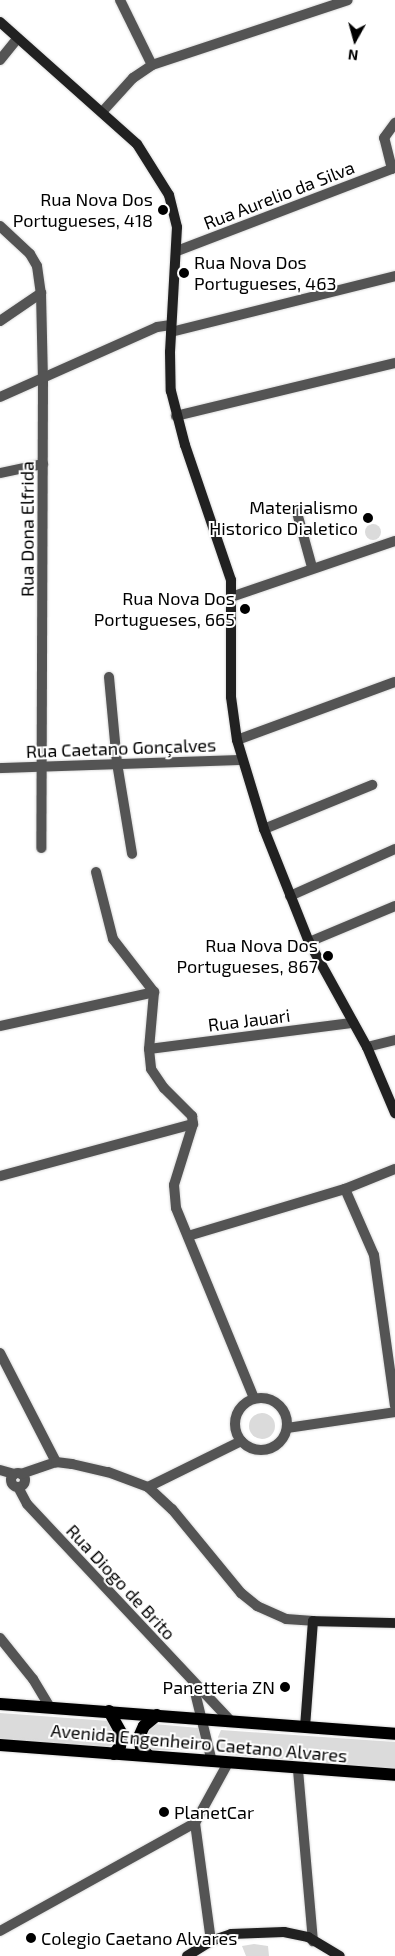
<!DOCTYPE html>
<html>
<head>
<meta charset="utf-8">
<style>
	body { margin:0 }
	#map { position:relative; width:395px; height:1956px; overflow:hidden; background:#fff; font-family:"Exo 2",sans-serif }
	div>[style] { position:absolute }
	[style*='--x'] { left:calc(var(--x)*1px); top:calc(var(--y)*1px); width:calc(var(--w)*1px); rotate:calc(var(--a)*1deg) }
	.green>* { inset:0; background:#dbdbdb }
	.round { border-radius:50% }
	.roads { filter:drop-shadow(0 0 1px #dbdbdb) drop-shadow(0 0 1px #dbdbdb) }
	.street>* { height:10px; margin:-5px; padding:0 5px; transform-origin:5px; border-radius:5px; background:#545454 }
	.street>.ring { margin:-5px; padding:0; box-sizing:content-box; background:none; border:10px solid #545454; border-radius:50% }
	.secondary>* { height:10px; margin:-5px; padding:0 5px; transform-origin:5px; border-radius:5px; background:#212121 }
	.primary>* { height:12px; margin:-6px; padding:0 6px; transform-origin:6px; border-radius:6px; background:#000 }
	.dots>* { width:14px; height:14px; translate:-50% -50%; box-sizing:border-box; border:2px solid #fff; border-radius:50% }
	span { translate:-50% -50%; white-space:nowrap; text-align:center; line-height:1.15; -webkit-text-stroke:4px #fff; paint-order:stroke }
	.street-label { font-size:18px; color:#000 }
	.poi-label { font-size:18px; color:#000 }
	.right { translate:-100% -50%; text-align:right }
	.left { translate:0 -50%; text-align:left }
	.north { position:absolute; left:330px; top:15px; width:50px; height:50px; -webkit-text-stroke:4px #fff; paint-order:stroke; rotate:187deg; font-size:14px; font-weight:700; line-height:20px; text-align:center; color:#000 }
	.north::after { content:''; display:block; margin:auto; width:18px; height:22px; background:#000; clip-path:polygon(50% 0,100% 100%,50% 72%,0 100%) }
</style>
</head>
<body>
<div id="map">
	<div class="green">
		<i class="round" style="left:365px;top:524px;width:16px;height:16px"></i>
		<i class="round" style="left:249px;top:1413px;width:26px;height:26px"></i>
		<i style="clip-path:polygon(0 1713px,109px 1721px,115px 1729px,116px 1742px,108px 1747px,0 1741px)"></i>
		<i style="clip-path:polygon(154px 1724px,199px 1728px,204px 1750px,147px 1750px,144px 1731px)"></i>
		<i style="clip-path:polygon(221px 1730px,395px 1742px,395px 1769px,222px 1754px,218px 1737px)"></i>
		<i style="clip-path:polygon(254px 1944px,268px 1946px,269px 1956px,246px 1956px,242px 1946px)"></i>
	</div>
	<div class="roads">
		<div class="street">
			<i style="--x:120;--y:0;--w:72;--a:63.8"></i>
			<i style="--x:0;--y:60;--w:28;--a:-51"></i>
			<i style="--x:103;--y:111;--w:45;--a:-47.7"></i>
			<i style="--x:133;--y:78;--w:23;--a:-34"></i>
			<i style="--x:152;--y:65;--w:206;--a:-18.3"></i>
			<i style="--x:0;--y:226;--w:41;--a:43"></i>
			<i style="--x:30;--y:254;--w:14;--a:60"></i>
			<i style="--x:37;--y:266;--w:27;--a:82"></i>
			<i style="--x:41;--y:293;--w:85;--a:88.7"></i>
			<i style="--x:43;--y:378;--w:470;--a:90.2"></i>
			<i style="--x:177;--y:251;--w:230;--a:-20.9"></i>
			<i style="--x:392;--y:169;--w:32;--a:-104"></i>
			<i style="--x:384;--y:138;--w:19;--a:-54"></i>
			<i style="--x:0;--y:321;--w:50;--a:-34.3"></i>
			<i style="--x:171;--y:332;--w:231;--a:-14"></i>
			<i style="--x:0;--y:397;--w:172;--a:-24"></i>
			<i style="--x:157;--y:327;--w:14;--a:-8"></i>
			<i style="--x:176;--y:416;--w:225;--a:-13.6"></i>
			<i style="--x:0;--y:473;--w:44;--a:-11.8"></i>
			<i style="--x:296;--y:509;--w:60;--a:74.6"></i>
			<i style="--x:234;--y:596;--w:170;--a:-18.9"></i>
			<i style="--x:109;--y:677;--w:86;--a:84.7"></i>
			<i style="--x:117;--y:763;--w:92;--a:80.6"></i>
			<i style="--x:237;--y:740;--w:168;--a:-20.2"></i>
			<i style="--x:0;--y:768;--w:242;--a:-1.9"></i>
			<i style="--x:264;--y:829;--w:117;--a:-22.2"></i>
			<i style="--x:96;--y:872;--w:69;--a:75.8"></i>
			<i style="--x:113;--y:939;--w:67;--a:52.3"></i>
			<i style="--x:154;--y:992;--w:57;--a:95"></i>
			<i style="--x:149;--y:1049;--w:20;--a:84"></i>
			<i style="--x:151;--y:1069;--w:23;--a:56"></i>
			<i style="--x:164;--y:1088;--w:40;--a:45"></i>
			<i style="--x:192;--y:1116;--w:8;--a:83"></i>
			<i style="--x:193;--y:1124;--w:64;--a:107.3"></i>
			<i style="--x:174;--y:1185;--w:23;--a:85"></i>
			<i style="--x:176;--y:1208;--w:205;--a:67.7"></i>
			<i style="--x:290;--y:896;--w:115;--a:-24.1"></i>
			<i style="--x:309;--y:942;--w:93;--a:-22.7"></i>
			<i style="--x:0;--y:1026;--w:158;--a:-12.4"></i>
			<i style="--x:367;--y:1047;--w:29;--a:-14"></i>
			<i style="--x:149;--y:1049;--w:206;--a:-7.3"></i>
			<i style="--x:0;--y:1176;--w:200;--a:-15.1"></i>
			<i style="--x:345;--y:1189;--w:72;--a:66.3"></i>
			<i style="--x:374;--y:1255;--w:152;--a:82.1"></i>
			<i style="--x:188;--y:1236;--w:164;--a:-16.7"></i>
			<i style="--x:345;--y:1189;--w:54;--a:-21.8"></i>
			<i style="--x:0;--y:1353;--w:123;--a:62.8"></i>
			<i class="ring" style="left:235px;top:1398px;width:42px;height:42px"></i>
			<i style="--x:287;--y:1428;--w:109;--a:-8.4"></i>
			<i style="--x:0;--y:1470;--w:15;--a:16"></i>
			<i class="ring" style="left:11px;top:1473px;width:4px;height:4px"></i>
			<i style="--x:21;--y:1474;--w:37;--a:-19"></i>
			<i style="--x:56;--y:1462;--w:16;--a:7"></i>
			<i style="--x:72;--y:1464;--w:37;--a:13"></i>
			<i style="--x:108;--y:1472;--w:43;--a:20.6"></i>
			<i style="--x:148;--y:1487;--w:33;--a:43"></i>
			<i style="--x:172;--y:1509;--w:109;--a:50.6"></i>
			<i style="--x:241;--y:1593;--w:21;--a:39"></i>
			<i style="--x:257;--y:1606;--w:32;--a:24"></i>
			<i style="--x:286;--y:1619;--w:27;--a:4"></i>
			<i style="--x:18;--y:1487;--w:19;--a:62"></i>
			<i style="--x:27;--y:1504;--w:298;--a:46.8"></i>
			<i style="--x:148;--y:1487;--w:104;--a:-26.3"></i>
			<i style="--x:0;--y:1638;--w:53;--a:51.2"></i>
			<i style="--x:33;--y:1679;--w:31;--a:59"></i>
			<i style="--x:193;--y:1684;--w:80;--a:76.3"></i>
			<i style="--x:298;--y:1770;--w:172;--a:85"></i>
			<i style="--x:195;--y:1823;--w:68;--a:-61.2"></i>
			<i style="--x:0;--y:1931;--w:223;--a:-29"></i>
			<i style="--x:195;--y:1823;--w:119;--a:82.3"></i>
		</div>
		<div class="secondary">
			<i style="--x:0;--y:22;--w:183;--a:41.7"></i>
			<i style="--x:137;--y:144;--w:60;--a:57.9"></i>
			<i style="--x:169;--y:195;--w:33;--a:76"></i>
			<i style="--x:177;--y:227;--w:125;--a:93.2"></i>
			<i style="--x:170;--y:352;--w:39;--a:89"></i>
			<i style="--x:171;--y:391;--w:56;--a:75.5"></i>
			<i style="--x:185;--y:445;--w:143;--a:71.2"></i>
			<i style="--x:231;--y:580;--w:117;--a:90"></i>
			<i style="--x:231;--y:697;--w:43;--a:82.1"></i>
			<i style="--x:237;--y:740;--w:93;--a:73.1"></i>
			<i style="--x:264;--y:829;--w:122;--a:68.3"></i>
			<i style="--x:309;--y:942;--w:120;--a:61.1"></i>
			<i style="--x:367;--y:1047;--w:72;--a:67"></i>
			<i style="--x:305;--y:1727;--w:106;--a:-85.7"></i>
			<i style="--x:313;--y:1621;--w:82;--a:1.4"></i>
			<i style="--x:187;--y:1956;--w:28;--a:-32"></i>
			<i style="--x:211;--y:1941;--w:21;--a:-19"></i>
			<i style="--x:231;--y:1934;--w:53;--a:-2.2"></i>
			<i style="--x:284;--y:1932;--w:25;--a:12"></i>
			<i style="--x:308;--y:1937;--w:37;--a:31"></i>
		</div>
		<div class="primary">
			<i style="--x:0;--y:1704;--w:396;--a:4.3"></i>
			<i style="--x:109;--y:1711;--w:26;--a:61"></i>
			<i style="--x:122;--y:1734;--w:12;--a:99"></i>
			<i style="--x:120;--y:1746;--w:10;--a:127"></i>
			<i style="--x:0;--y:1745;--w:396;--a:4.3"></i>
			<i style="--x:149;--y:1756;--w:11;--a:-135"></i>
			<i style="--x:141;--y:1748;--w:11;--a:-100"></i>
			<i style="--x:139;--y:1737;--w:12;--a:-66"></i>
			<i style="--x:144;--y:1726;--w:17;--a:-40"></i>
		</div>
	</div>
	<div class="dots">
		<i style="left:163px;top:210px;background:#000"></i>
		<i style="left:184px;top:273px;background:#000"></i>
		<i style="left:368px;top:518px;background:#000"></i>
		<i style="left:245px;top:609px;background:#000"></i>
		<i style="left:328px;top:956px;background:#000"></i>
		<i style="left:285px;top:1687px;background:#000"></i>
		<i style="left:164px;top:1812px;background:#000"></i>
		<i style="left:31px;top:1938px;background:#000"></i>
	</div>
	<div class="street-label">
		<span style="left:279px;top:195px;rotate:-21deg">Rua Aurelio da Silva</span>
		<span style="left:27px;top:529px;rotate:-90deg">Rua Dona Elfrida</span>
		<span style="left:121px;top:748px;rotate:-2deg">Rua Caetano Gonçalves</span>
		<span style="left:249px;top:1020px;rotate:-7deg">Rua Jauari</span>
		<span style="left:121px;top:1582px;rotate:47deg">Rua Diogo de Brito</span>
		<span style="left:199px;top:1743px;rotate:5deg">Avenida Engenheiro Caetano Alvares</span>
	</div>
	<div class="poi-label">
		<span class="right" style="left:153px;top:210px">Rua Nova Dos<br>Portugueses, 418</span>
		<span class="left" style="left:194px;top:273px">Rua Nova Dos<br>Portugueses, 463</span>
		<span class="right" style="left:358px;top:518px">Materialismo<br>Historico Dialetico</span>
		<span class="right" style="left:235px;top:609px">Rua Nova Dos<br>Portugueses, 665</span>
		<span class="right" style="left:318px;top:956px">Rua Nova Dos<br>Portugueses, 867</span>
		<span class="right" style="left:275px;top:1687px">Panetteria ZN</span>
		<span class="left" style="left:174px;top:1812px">PlanetCar</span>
		<span class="left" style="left:41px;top:1938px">Colegio Caetano Alvares</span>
	</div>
	<div class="north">N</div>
</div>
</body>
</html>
